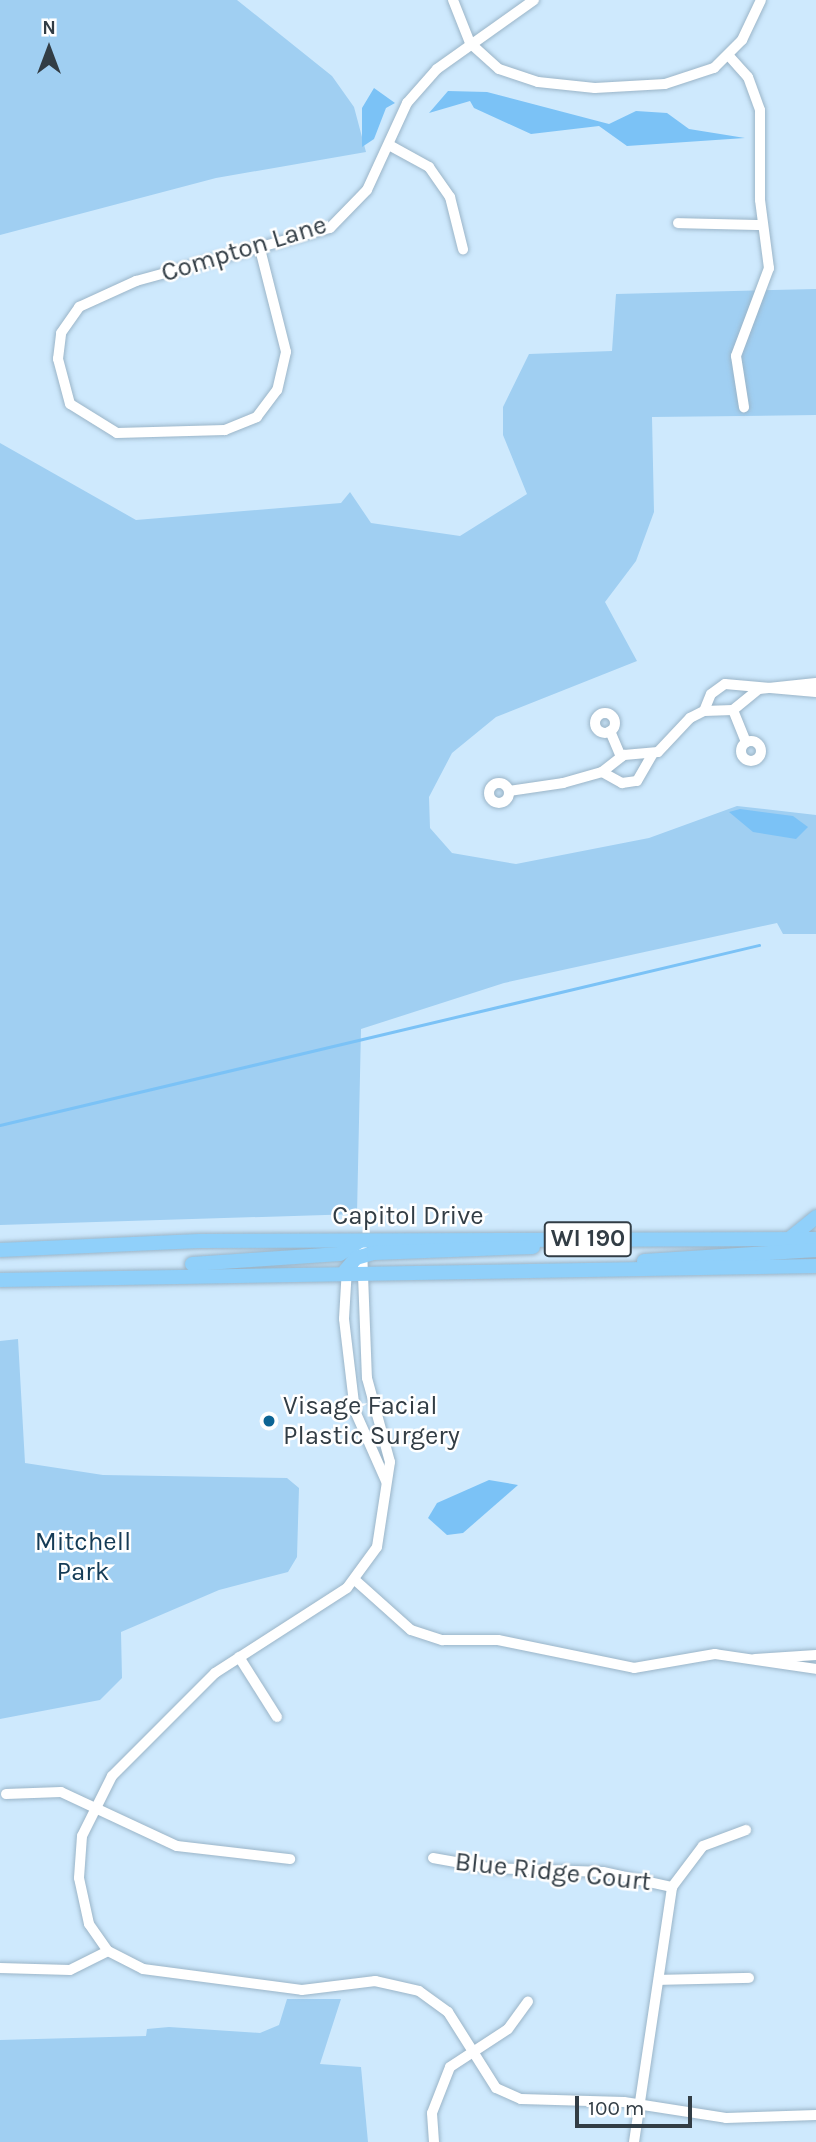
<!DOCTYPE html>
<html>
<head>
<meta charset="utf-8">
<style>
	body { margin:0 }
	#map { position:relative; width:816px; height:2142px; overflow:hidden; background:#cee9fd; font-family:Karla,sans-serif }
	div>[style] { position:absolute }
	[style*='--x'] { left:calc(var(--x)*1px); top:calc(var(--y)*1px); width:calc(var(--w)*1px); rotate:calc(var(--a)*1deg) }
	.green>* { inset:0; background:#a0cff2 }
	.water>* { inset:0; background:#7bc2f6 }
	.stream>* { height:2.5px; margin:-1.25px; padding:0 1.25px; transform-origin:1.25px; border-radius:1.25px; background:#7bc2f6 }
	.roads { filter:drop-shadow(0 0 2px #9bb5c8) drop-shadow(0 0 2px #9bb5c8) }
	.minor>* { height:10px; margin:-5px; padding:0 5px; transform-origin:5px; border-radius:5px; background:#fff }
	.minor>.ring { margin:-5px; padding:0; box-sizing:content-box; background:none; border:10px solid #fff; border-radius:50% }
	.major>* { height:14px; margin:-7px; padding:0 7px; transform-origin:7px; border-radius:7px; background:#90d0fa }
	.dots>* { width:19px; height:19px; translate:-50% -50%; box-sizing:border-box; border:4px solid #fff; border-radius:50% }
	span { translate:-50% -50%; white-space:nowrap; text-align:center; line-height:1.15; -webkit-text-stroke:5px #fff; paint-order:stroke }
	.shield-label span { padding:2px 5px; background:#fff; border:2px solid; border-radius:5px; -webkit-text-stroke-width:0 }
	.shield-label { font-size:24px; color:#323d45; font-weight:700 }
	.street-label { font-size:26px; color:#323d45 }
	.poi-label { font-size:26px; color:#323d45 }
	.left { translate:0 -50%; text-align:left }
	.park-label { font-size:26px; color:#143b56 }
	.north { position:absolute; left:14px; top:14px; width:70px; height:70px; -webkit-text-stroke:5px #fff; paint-order:stroke; rotate:0deg; font-size:19px; font-weight:700; line-height:28px; text-align:center; color:#323d45 }
	.north::after { content:''; display:block; margin:auto; width:24px; height:32px; background:#323d45; clip-path:polygon(50% 0,100% 100%,50% 72%,0 100%) }
	.scale { position:absolute; left:575px; top:2096px; width:117px; height:32px; box-sizing:border-box; border:4px solid #323d45; border-top:0; padding-left:9px; font-size:21px; line-height:24px; white-space:nowrap; color:#323d45; -webkit-text-stroke:5px #fff; paint-order:stroke }
</style>
</head>
<body>
<div id="map">
	<div class="green">
		<i style="clip-path:polygon(0 0,237px 0,332px 76px,354px 107px,366px 152px,216px 178px,0 235px)"></i>
		<i style="clip-path:polygon(816px 289px,816px 415px,652px 417px,654px 512px,636px 561px,605px 602px,637px 661px,496px 717px,452px 753px,429px 797px,430px 828px,452px 853px,516px 864px,649px 838px,737px 806px,816px 815px,816px 934px,783px 934px,777px 923px,504px 983px,361px 1029px,357px 1214px,0 1225px,0 443px,136px 520px,341px 503px,350px 492px,371px 523px,460px 536px,527px 494px,503px 435px,503px 407px,529px 354px,612px 351px,616px 294px)"></i>
		<i style="clip-path:polygon(18px 1339px,25px 1463px,103px 1475px,287px 1478px,299px 1488px,297px 1557px,288px 1572px,219px 1590px,121px 1632px,122px 1678px,100px 1700px,0 1719px,0 1341px)"></i>
		<i style="clip-path:polygon(287px 1999px,341px 1999px,320px 2064px,361px 2067px,368px 2142px,0 2142px,0 2040px,146px 2036px,147px 2029px,169px 2027px,260px 2033px,279px 2025px)"></i>
	</div>
	<div class="water">
		<i style="clip-path:polygon(374px 88px,395px 103px,386px 108px,374px 139px,362px 147px,362px 108px)"></i>
		<i style="clip-path:polygon(448px 91px,487px 92px,609px 124px,636px 111px,667px 113px,689px 129px,745px 138px,627px 146px,599px 126px,531px 134px,474px 108px,470px 101px,429px 113px)"></i>
		<i style="clip-path:polygon(740px 809px,793px 816px,808px 827px,796px 839px,753px 832px,729px 812px)"></i>
		<i style="clip-path:polygon(489px 1480px,518px 1485px,463px 1533px,447px 1535px,428px 1518px,437px 1503px)"></i>
	</div>
	<div class="stream">
		<i style="--x:0;--y:1125;--w:780;--a:-13.34"></i>
	</div>
	<div class="roads">
		<div class="minor">
			<i style="--x:453;--y:0;--w:46;--a:68.4"></i>
			<i style="--x:470;--y:43;--w:39;--a:42"></i>
			<i style="--x:499;--y:69;--w:41;--a:18.4"></i>
			<i style="--x:538;--y:82;--w:57;--a:6"></i>
			<i style="--x:595;--y:88;--w:70;--a:-3.3"></i>
			<i style="--x:665;--y:84;--w:52;--a:-18.1"></i>
			<i style="--x:714;--y:68;--w:40;--a:-45"></i>
			<i style="--x:742;--y:40;--w:44;--a:-64.6"></i>
			<i style="--x:729;--y:56;--w:28;--a:48"></i>
			<i style="--x:748;--y:77;--w:35;--a:70"></i>
			<i style="--x:760;--y:110;--w:90;--a:90"></i>
			<i style="--x:760;--y:200;--w:69;--a:82.5"></i>
			<i style="--x:769;--y:268;--w:94;--a:110.6"></i>
			<i style="--x:736;--y:356;--w:52;--a:81.1"></i>
			<i style="--x:389;--y:145;--w:46;--a:28.8"></i>
			<i style="--x:429;--y:167;--w:37;--a:55"></i>
			<i style="--x:450;--y:197;--w:54;--a:76"></i>
			<i style="--x:678;--y:223;--w:84;--a:1.4"></i>
			<i style="--x:260;--y:249;--w:106;--a:75.8"></i>
			<i style="--x:286;--y:352;--w:39;--a:103"></i>
			<i style="--x:277;--y:390;--w:34;--a:127"></i>
			<i style="--x:257;--y:417;--w:35;--a:158"></i>
			<i style="--x:225;--y:430;--w:108;--a:178.4"></i>
			<i style="--x:117;--y:433;--w:55;--a:-148.3"></i>
			<i style="--x:70;--y:404;--w:47;--a:-104.9"></i>
			<i style="--x:58;--y:359;--w:26;--a:-83"></i>
			<i style="--x:61;--y:333;--w:32;--a:-55"></i>
			<i style="--x:79;--y:307;--w:63;--a:-24.5"></i>
			<i style="--x:136;--y:281;--w:201;--a:-15.3"></i>
			<i style="--x:330;--y:228;--w:53;--a:-45.8"></i>
			<i style="--x:367;--y:190;--w:96;--a:-65.3"></i>
			<i style="--x:407;--y:103;--w:45;--a:-48.6"></i>
			<i style="--x:437;--y:69;--w:119;--a:-35.4"></i>
			<i style="--x:733;--y:710;--w:35;--a:68"></i>
			<i style="--x:704;--y:711;--w:18;--a:-68"></i>
			<i style="--x:711;--y:694;--w:17;--a:-36"></i>
			<i style="--x:725;--y:684;--w:91;--a:5"></i>
			<i class="ring" style="left:595px;top:713px;width:10px;height:10px"></i>
			<i style="--x:610;--y:731;--w:28;--a:67"></i>
			<i class="ring" style="left:741px;top:741px;width:10px;height:10px"></i>
			<i style="--x:602;--y:772;--w:23;--a:29"></i>
			<i style="--x:622;--y:783;--w:15;--a:-8"></i>
			<i style="--x:637;--y:781;--w:32;--a:-60"></i>
			<i class="ring" style="left:489px;top:783px;width:10px;height:10px"></i>
			<i style="--x:509;--y:791;--w:55;--a:-8.4"></i>
			<i style="--x:563;--y:783;--w:41;--a:-15.8"></i>
			<i style="--x:602;--y:772;--w:28;--a:-38"></i>
			<i style="--x:624;--y:755;--w:34;--a:-5"></i>
			<i style="--x:658;--y:752;--w:47;--a:-46.7"></i>
			<i style="--x:690;--y:718;--w:16;--a:-27"></i>
			<i style="--x:704;--y:711;--w:29;--a:-2"></i>
			<i style="--x:733;--y:710;--w:33;--a:-39"></i>
			<i style="--x:759;--y:689;--w:57;--a:-6"></i>
			<i style="--x:362;--y:1249;--w:129;--a:87.8"></i>
			<i style="--x:367;--y:1378;--w:87;--a:74.7"></i>
			<i style="--x:390;--y:1462;--w:86;--a:98.7"></i>
			<i style="--x:377;--y:1547;--w:51;--a:126.2"></i>
			<i style="--x:347;--y:1588;--w:157;--a:147.2"></i>
			<i style="--x:215;--y:1673;--w:146;--a:135"></i>
			<i style="--x:112;--y:1776;--w:67;--a:116.6"></i>
			<i style="--x:82;--y:1836;--w:42;--a:94.1"></i>
			<i style="--x:79;--y:1878;--w:47;--a:77.7"></i>
			<i style="--x:89;--y:1924;--w:33;--a:55"></i>
			<i style="--x:108;--y:1951;--w:39;--a:27"></i>
			<i style="--x:143;--y:1969;--w:160;--a:7.5"></i>
			<i style="--x:302;--y:1990;--w:74;--a:-7"></i>
			<i style="--x:375;--y:1981;--w:45;--a:12.8"></i>
			<i style="--x:419;--y:1991;--w:36;--a:36"></i>
			<i style="--x:448;--y:2012;--w:90;--a:57.7"></i>
			<i style="--x:496;--y:2088;--w:27;--a:24"></i>
			<i style="--x:521;--y:2099;--w:103;--a:1.7"></i>
			<i style="--x:624;--y:2102;--w:103;--a:8.9"></i>
			<i style="--x:726;--y:2118;--w:90;--a:-1.9"></i>
			<i style="--x:347;--y:1268;--w:51;--a:93.4"></i>
			<i style="--x:344;--y:1319;--w:93;--a:83.2"></i>
			<i style="--x:355;--y:1411;--w:77;--a:66.1"></i>
			<i style="--x:355;--y:1580;--w:75;--a:41.8"></i>
			<i style="--x:411;--y:1630;--w:33;--a:18"></i>
			<i style="--x:442;--y:1640;--w:56;--a:0"></i>
			<i style="--x:498;--y:1640;--w:139;--a:11.6"></i>
			<i style="--x:634;--y:1668;--w:82;--a:-9.8"></i>
			<i style="--x:715;--y:1654;--w:102;--a:8.4"></i>
			<i style="--x:239;--y:1657;--w:71;--a:57.7"></i>
			<i style="--x:755;--y:1659;--w:61;--a:-3.8"></i>
			<i style="--x:6;--y:1794;--w:55;--a:-2.1"></i>
			<i style="--x:61;--y:1792;--w:128;--a:25"></i>
			<i style="--x:177;--y:1846;--w:114;--a:6.6"></i>
			<i style="--x:433;--y:1858;--w:57;--a:10.1"></i>
			<i style="--x:489;--y:1868;--w:114;--a:2"></i>
			<i style="--x:603;--y:1872;--w:71;--a:12.3"></i>
			<i style="--x:0;--y:1968;--w:70;--a:1.6"></i>
			<i style="--x:70;--y:1970;--w:42;--a:-26.6"></i>
			<i style="--x:659;--y:1980;--w:90;--a:-1.3"></i>
			<i style="--x:434;--y:2142;--w:29;--a:-94"></i>
			<i style="--x:432;--y:2113;--w:49;--a:-68.6"></i>
			<i style="--x:450;--y:2067;--w:69;--a:-33.2"></i>
			<i style="--x:508;--y:2029;--w:34;--a:-54"></i>
			<i style="--x:634;--y:2142;--w:258;--a:-81.5"></i>
			<i style="--x:672;--y:1887;--w:51;--a:-52.9"></i>
			<i style="--x:703;--y:1846;--w:46;--a:-20.4"></i>
		</div>
		<div class="major">
			<i style="--x:789;--y:1239;--w:35;--a:-39"></i>
			<i style="--x:0;--y:1250;--w:199;--a:-2.6"></i>
			<i style="--x:199;--y:1241;--w:617;--a:-0.19"></i>
			<i style="--x:644;--y:1261;--w:172;--a:-3.7"></i>
			<i style="--x:192;--y:1264;--w:148;--a:-3.9"></i>
			<i style="--x:340;--y:1254;--w:24;--a:-33"></i>
			<i style="--x:345;--y:1271;--w:17;--a:-50"></i>
			<i style="--x:356;--y:1258;--w:19;--a:-16"></i>
			<i style="--x:374;--y:1253;--w:159;--a:-2.2"></i>
			<i style="--x:0;--y:1280;--w:816;--a:-0.98"></i>
		</div>
	</div>
	<div class="dots">
		<i style="left:269px;top:1421px;background:#0c6494"></i>
	</div>
	<div class="shield-label">
		<span style="left:588px;top:1239px">WI 190</span>
	</div>
	<div class="street-label">
		<span style="left:244px;top:249px;rotate:-17deg">Compton Lane</span>
		<span style="left:408px;top:1216px">Capitol Drive</span>
		<span style="left:553px;top:1872px;rotate:6deg">Blue Ridge Court</span>
	</div>
	<div class="poi-label">
		<span class="left" style="left:283px;top:1421px">Visage Facial<br>Plastic Surgery</span>
	</div>
	<div class="park-label">
		<span style="left:83px;top:1557px">Mitchell<br>Park</span>
	</div>
	<div class="north">N</div>
	<div class="scale">100 m</div>
</div>
</body>
</html>
